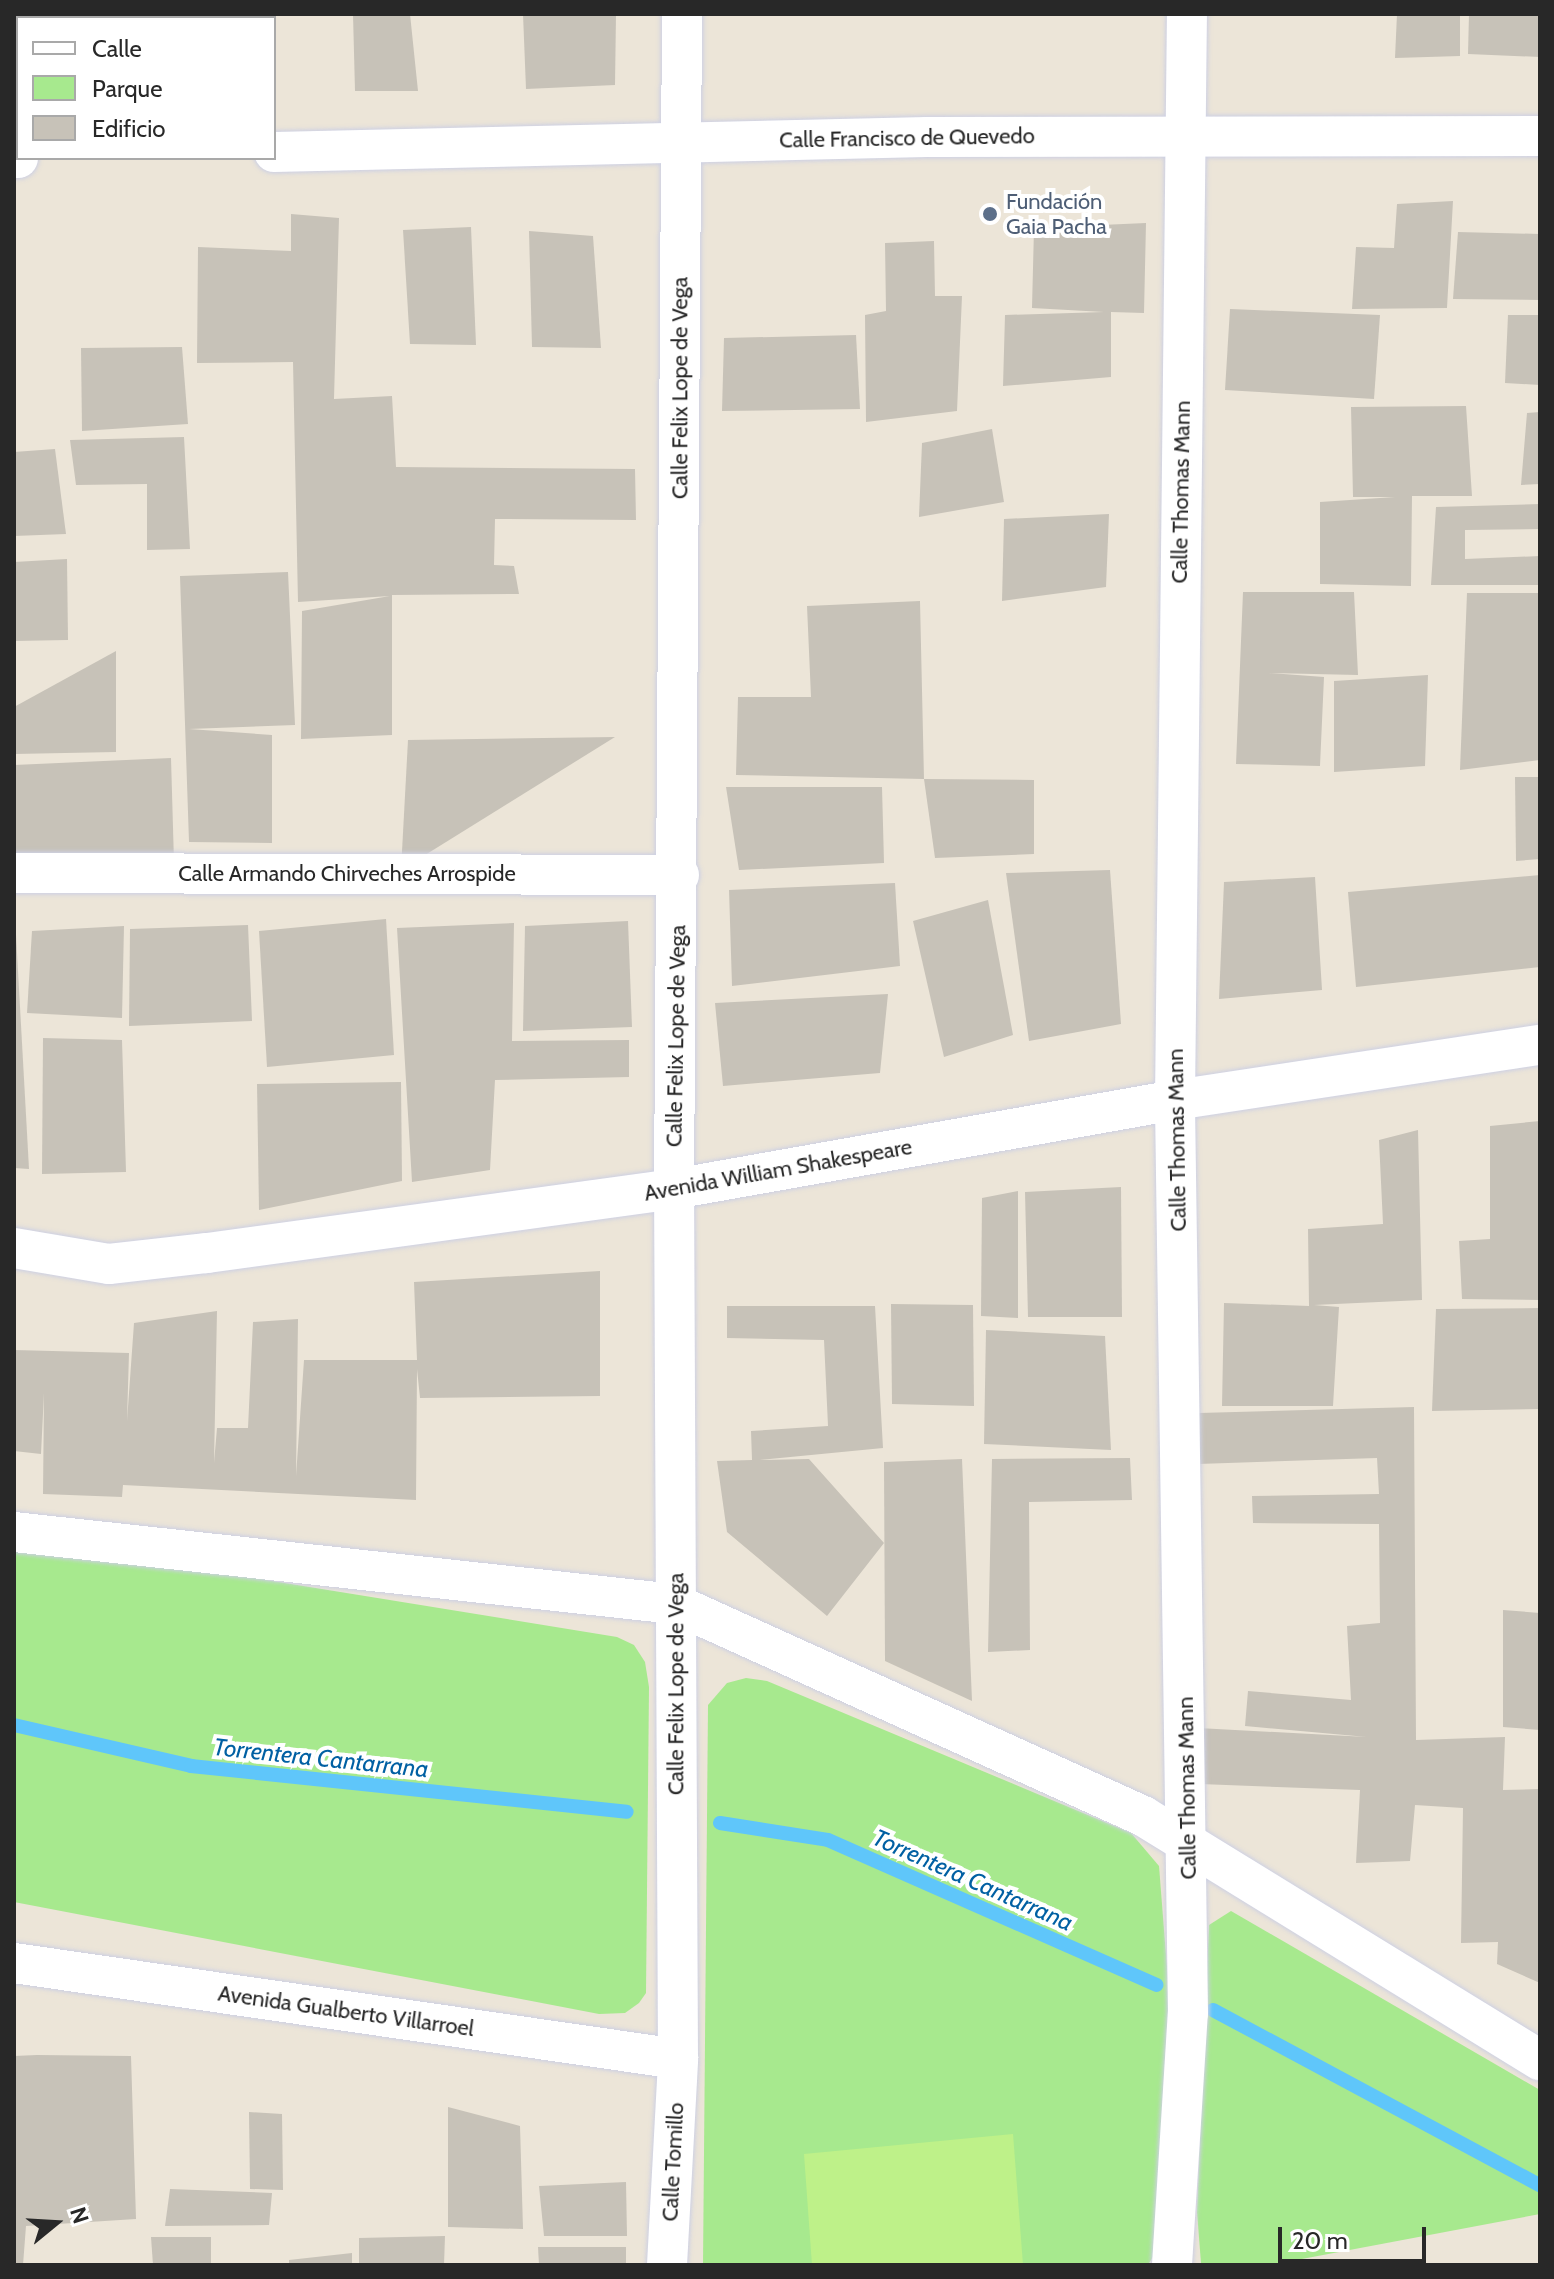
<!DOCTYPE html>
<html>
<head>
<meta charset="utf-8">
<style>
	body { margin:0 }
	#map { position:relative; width:1554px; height:2279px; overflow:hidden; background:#ece5d8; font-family:Cabin,sans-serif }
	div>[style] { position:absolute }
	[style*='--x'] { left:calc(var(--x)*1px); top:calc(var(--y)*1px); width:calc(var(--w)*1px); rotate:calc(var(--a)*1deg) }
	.green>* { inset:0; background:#a7e98e }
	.pitch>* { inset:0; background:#bef189 }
	.stream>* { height:14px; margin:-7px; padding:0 7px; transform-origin:7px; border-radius:7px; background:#5fc6fa }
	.building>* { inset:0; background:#c7c2b8 }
	.roads { filter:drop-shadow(0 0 2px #cdd0e3) drop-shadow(0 0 2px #cdd0e3) }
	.minor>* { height:40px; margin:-20px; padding:0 20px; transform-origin:20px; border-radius:20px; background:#fff }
	.dots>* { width:22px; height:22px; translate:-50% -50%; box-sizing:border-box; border:4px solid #fff; border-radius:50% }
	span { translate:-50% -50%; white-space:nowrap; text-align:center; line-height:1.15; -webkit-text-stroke:8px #fff; paint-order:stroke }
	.street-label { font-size:22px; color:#282828 }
	.service-label { font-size:22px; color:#4e5e75 }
	.left { translate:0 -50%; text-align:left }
	.water-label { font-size:24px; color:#0160a3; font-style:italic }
	.frame { position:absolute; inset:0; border:16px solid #282828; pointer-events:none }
	.legend { position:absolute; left:16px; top:16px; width:260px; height:144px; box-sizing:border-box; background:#fff; border:2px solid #a9a9a9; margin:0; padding:10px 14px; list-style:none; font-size:24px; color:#282828 }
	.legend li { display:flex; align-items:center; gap:16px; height:40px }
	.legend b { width:40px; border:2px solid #a9a9a9 }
	.north { position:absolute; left:16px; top:2183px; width:80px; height:80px; -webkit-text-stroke:6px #fff; paint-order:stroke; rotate:72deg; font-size:22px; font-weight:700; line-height:32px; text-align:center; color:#282828 }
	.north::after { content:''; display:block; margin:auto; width:28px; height:36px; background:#282828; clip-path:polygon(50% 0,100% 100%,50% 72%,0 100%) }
	.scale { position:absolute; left:1278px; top:2227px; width:148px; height:36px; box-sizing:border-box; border:4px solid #282828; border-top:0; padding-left:10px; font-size:24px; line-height:28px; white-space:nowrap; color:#282828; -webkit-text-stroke:6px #fff; paint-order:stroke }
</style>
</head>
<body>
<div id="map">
	<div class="green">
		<i style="clip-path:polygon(14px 1539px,617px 1637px,634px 1645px,645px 1662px,649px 1687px,646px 1993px,639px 2003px,625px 2013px,599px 2014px,14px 1902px)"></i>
		<i style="clip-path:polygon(746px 1678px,767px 1681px,1131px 1833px,1159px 1866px,1169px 1993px,1154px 2255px,1148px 2265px,703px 2265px,708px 1705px,727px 1683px)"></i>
		<i style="clip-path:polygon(1231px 1911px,1540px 2090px,1540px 2214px,1270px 2265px,1201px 2263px,1197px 2212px,1209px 1925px)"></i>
	</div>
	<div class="pitch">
		<i style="clip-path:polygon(1013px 2134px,1023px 2265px,812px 2265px,804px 2154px)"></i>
	</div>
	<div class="stream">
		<i style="--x:14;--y:1725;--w:182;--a:13"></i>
		<i style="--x:191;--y:1766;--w:438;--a:6"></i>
		<i style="--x:720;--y:1823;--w:109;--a:8.9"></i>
		<i style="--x:828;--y:1840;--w:359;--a:23.8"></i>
		<i style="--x:1213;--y:2010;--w:371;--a:28.2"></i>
	</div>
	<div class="building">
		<i style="clip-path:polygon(14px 14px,37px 14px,18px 18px,18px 123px)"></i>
		<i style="clip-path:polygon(166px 14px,231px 14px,231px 18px,166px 18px)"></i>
		<i style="clip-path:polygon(353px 14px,410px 14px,418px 91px,355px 91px)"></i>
		<i style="clip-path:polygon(523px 14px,616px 14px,615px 85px,526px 89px)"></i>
		<i style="clip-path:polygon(1397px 14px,1460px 14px,1460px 56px,1395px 58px)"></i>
		<i style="clip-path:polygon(1469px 14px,1540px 14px,1540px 57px,1468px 54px)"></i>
		<i style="clip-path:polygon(1453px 201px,1447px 308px,1352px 309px,1356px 247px,1394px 248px,1397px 204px)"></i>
		<i style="clip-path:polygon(291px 214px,339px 218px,334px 399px,392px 396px,396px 467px,635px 469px,636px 520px,495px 519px,494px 565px,514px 566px,519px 594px,392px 595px,392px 735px,301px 739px,302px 611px,390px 596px,298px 602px,293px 362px,197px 363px,198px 247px,291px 251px)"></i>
		<i style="clip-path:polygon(1146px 223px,1144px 313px,1111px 312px,1111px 377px,1003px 386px,1005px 315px,1104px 312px,1032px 308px,1034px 228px)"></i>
		<i style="clip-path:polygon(471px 227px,476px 345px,410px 344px,403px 230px)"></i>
		<i style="clip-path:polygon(529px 231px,593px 236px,601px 348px,532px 347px)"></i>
		<i style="clip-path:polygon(1458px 232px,1540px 234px,1540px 300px,1453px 299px)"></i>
		<i style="clip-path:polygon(934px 241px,935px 296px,962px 296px,957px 411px,866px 422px,865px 315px,886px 311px,885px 243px)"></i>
		<i style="clip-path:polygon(1230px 309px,1380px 315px,1374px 399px,1225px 390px)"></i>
		<i style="clip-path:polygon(1508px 315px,1540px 315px,1540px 385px,1505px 383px)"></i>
		<i style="clip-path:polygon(856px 335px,860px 409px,722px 411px,724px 338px)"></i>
		<i style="clip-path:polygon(182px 347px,188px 424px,82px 431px,81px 348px)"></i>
		<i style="clip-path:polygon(1466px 406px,1472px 496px,1412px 496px,1411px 586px,1320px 584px,1320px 502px,1395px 497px,1353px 497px,1351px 407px)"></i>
		<i style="clip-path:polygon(1540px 412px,1540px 484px,1521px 485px,1527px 413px)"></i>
		<i style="clip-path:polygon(992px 429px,1004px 502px,919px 517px,922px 443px)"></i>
		<i style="clip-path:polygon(184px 437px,190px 549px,147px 550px,147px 484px,76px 485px,70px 440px)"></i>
		<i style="clip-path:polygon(55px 449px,66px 534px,14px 536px,14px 452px)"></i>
		<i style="clip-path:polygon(1540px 504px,1540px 529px,1465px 530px,1465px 559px,1540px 556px,1540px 585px,1431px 585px,1436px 507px)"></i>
		<i style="clip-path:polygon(1109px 514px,1106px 587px,1002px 601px,1004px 519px)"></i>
		<i style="clip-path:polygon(67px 559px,68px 640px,14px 641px,14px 562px)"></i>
		<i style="clip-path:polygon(288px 572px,295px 725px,189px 729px,272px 735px,272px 843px,189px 842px,180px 576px)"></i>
		<i style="clip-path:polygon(1243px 592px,1354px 592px,1358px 675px,1269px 673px,1324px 677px,1320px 766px,1236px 764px)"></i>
		<i style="clip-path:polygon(1467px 593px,1540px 593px,1540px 760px,1460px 770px)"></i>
		<i style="clip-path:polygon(920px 601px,924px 779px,736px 775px,738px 697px,811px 697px,807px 606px)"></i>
		<i style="clip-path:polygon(116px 651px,116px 752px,14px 754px,14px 707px)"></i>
		<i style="clip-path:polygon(1428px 675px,1425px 766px,1334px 772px,1334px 681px)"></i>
		<i style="clip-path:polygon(615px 737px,401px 870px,408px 740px)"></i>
		<i style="clip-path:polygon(171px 758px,174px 862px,14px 868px,14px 765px)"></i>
		<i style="clip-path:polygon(1515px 777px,1540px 777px,1540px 859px,1516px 861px)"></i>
		<i style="clip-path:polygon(924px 779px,1034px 780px,1034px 854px,935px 858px)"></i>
		<i style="clip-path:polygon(726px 787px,882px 787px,884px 863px,739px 870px)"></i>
		<i style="clip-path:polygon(1110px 870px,1121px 1024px,1029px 1041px,1006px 873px)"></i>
		<i style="clip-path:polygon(1540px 875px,1540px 967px,1356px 987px,1348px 892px)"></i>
		<i style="clip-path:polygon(1315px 877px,1322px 990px,1219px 999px,1224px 882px)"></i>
		<i style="clip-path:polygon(895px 883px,900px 966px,732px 986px,729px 890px)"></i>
		<i style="clip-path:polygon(988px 900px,1013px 1035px,944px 1057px,913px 921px)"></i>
		<i style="clip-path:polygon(386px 919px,394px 1055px,267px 1067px,259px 931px)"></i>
		<i style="clip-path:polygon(628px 921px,632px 1027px,523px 1031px,525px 926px)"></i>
		<i style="clip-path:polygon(514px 923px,512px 1041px,629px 1040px,629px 1077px,495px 1080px,490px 1170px,412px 1182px,397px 928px)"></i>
		<i style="clip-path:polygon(248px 925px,252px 1021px,129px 1026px,130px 929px)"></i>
		<i style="clip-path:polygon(124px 926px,122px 1018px,27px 1013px,32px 931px)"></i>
		<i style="clip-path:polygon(14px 935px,16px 935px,29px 1169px,14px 1168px)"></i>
		<i style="clip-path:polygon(888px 994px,880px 1073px,723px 1086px,715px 1003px)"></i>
		<i style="clip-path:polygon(43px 1038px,122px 1040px,126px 1172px,42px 1174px)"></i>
		<i style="clip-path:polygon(401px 1082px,402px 1181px,259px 1210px,257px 1084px)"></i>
		<i style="clip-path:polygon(1540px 1121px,1540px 1300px,1462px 1299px,1459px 1241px,1490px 1239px,1490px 1126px)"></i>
		<i style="clip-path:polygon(1418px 1130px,1422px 1300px,1314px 1305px,1339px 1307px,1333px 1406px,1222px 1406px,1224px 1303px,1309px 1306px,1308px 1229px,1383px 1224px,1379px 1140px)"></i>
		<i style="clip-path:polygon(1121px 1187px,1122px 1317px,1028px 1317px,1025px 1192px)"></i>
		<i style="clip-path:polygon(1018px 1191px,1018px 1318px,981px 1316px,982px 1198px)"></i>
		<i style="clip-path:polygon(600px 1271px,600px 1396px,420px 1398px,417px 1369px,416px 1500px,123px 1485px,122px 1497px,43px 1494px,44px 1393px,41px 1454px,14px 1451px,14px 1350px,129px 1353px,127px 1421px,134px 1323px,217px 1311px,214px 1463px,217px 1428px,248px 1428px,253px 1322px,298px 1319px,296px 1476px,304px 1360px,417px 1360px,414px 1282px)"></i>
		<i style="clip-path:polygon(891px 1304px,973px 1305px,974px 1406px,892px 1404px)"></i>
		<i style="clip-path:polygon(727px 1306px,875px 1306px,883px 1448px,760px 1460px,809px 1459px,884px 1543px,827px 1616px,727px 1532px,717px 1461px,752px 1460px,751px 1431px,828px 1426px,824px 1340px,727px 1338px)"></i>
		<i style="clip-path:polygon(1540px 1308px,1540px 1409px,1432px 1411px,1436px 1309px)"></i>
		<i style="clip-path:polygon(986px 1330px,1105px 1336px,1111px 1450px,984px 1444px)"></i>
		<i style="clip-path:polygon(1414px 1407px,1416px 1740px,1505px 1737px,1503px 1790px,1540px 1789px,1540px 1983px,1497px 1964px,1498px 1942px,1461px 1943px,1463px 1808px,1415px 1805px,1410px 1861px,1356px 1863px,1360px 1790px,1200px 1784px,1198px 1728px,1367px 1737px,1245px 1726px,1248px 1691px,1351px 1700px,1347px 1626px,1380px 1623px,1379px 1524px,1253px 1523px,1252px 1496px,1379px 1494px,1377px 1458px,1198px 1464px,1199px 1413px)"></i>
		<i style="clip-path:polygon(1130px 1458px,1132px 1500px,1029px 1502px,1030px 1650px,988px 1652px,992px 1459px)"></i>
		<i style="clip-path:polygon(962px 1459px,972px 1701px,885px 1661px,884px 1462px)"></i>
		<i style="clip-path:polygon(1503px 1610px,1540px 1613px,1540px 1730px,1503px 1727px)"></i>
		<i style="clip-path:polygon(37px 2055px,131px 2056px,136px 2219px,26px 2226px,23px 2265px,14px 2265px,14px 2056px)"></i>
		<i style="clip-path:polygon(448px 2107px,520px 2126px,523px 2229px,448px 2227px)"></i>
		<i style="clip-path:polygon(249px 2112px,282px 2114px,283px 2190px,250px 2189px)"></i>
		<i style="clip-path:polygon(626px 2182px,627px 2236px,544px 2236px,539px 2186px)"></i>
		<i style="clip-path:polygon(170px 2189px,272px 2193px,269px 2225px,165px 2226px)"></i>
		<i style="clip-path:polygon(445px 2236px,444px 2265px,359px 2265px,359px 2238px)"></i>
		<i style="clip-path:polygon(151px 2237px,211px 2237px,211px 2265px,153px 2265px)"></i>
		<i style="clip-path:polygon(538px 2247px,626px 2247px,626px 2265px,539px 2265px)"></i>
		<i style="clip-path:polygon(352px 2253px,352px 2265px,289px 2265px,289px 2260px)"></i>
	</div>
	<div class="roads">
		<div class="minor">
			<i style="--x:274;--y:152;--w:653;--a:-1.32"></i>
			<i style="--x:927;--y:137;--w:613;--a:-0.09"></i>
			<i style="--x:14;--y:158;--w:4;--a:0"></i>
			<i style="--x:14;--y:873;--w:665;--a:0.17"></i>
			<i style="--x:14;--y:1248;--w:96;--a:9.6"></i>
			<i style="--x:109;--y:1264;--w:99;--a:-6.4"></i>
			<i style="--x:207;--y:1253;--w:471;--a:-7.8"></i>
			<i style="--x:674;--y:1189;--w:509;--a:-10.07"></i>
			<i style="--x:1175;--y:1100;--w:369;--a:-8.6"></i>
			<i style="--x:14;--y:1532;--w:665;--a:6.22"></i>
			<i style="--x:675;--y:1604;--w:514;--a:24.37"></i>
			<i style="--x:1143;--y:1816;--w:466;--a:31.6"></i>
			<i style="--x:14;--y:1963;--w:671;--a:8.23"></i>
			<i style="--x:667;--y:2265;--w:206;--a:-86.9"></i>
			<i style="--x:678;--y:2059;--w:870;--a:-90.26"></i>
			<i style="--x:674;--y:1189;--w:1175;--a:-89.61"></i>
			<i style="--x:1172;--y:2265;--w:253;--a:-86.4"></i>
			<i style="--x:1188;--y:2013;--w:913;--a:-90.82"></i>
			<i style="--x:1175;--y:1100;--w:1086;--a:-89.37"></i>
		</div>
	</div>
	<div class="dots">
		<i style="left:990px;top:214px;background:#5c6f8a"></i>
	</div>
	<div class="street-label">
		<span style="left:907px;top:138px;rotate:-1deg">Calle Francisco de Quevedo</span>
		<span style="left:680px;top:388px;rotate:-90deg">Calle Felix Lope de Vega</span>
		<span style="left:1181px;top:492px;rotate:-89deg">Calle Thomas Mann</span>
		<span style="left:347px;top:874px">Calle Armando Chirveches Arrospide</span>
		<span style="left:676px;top:1036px;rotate:-89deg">Calle Felix Lope de Vega</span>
		<span style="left:1177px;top:1140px;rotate:-91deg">Calle Thomas Mann</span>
		<span style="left:778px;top:1170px;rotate:-10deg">Avenida William Shakespeare</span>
		<span style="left:676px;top:1684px;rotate:-90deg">Calle Felix Lope de Vega</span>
		<span style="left:1187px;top:1788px;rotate:-91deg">Calle Thomas Mann</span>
		<span style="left:346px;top:2011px;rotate:8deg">Avenida Gualberto Villarroel</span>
		<span style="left:673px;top:2162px;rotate:-87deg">Calle Tomillo</span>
	</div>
	<div class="service-label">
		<span class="left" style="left:1006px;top:214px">Fundación<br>Gaia Pacha</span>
	</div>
	<div class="water-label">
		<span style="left:321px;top:1758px;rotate:6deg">Torrentera Cantarrana</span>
		<span style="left:973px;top:1880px;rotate:24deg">Torrentera Cantarrana</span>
	</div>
	<div class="frame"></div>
	<ul class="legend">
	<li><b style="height:10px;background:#fff"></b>Calle</li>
	<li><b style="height:22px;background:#a7e98e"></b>Parque</li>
	<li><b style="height:22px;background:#c7c2b8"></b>Edificio</li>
	</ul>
	<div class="north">N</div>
	<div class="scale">20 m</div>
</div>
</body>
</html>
